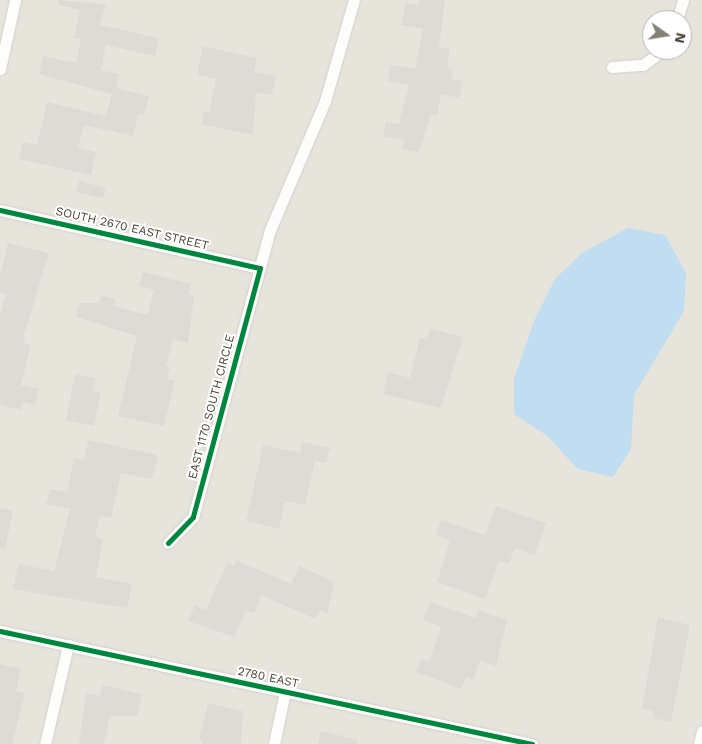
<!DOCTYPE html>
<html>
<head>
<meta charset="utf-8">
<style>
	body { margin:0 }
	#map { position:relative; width:702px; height:744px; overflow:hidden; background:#f4f2ee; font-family:"Work Sans",sans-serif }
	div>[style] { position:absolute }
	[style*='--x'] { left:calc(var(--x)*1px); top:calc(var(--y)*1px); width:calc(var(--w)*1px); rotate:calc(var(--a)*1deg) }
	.residential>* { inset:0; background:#e7e4dc }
	.water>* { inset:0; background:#c0ddf1 }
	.building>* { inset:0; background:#dedbd6 }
	.roads { filter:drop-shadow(0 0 1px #d2d0cb) drop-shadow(0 0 1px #d2d0cb) }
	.street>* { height:11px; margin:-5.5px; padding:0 5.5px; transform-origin:5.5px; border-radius:5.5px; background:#fdfdfc }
	.cycleway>* { height:5px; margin:-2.5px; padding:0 2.5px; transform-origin:2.5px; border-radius:2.5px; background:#00873e }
	span { translate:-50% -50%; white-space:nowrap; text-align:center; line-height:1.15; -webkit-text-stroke:4px #fff; paint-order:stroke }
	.street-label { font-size:12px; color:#4b4439 }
	.north { position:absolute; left:642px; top:10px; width:50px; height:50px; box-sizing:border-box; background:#fff; border:1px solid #b7b4b0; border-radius:50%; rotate:103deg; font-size:14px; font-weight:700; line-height:20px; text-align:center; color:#4b4439 }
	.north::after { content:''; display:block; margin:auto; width:18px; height:22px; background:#868178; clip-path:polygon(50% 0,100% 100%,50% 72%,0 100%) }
</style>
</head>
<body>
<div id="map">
	<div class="residential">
		<i style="clip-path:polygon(evenodd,0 0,702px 0,702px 744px,0 744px,0 0,652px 20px,682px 20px,682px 50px,652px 50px,652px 20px)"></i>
	</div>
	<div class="water">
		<i style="clip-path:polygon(628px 228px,665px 235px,686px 273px,684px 311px,634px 395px,631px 449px,613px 477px,578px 469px,546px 435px,514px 414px,514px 379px,534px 321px,555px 279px,582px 253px)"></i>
	</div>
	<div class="building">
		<i style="clip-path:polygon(58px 0,106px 4px,100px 25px,159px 38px,155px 56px,106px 45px,101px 70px,119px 74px,116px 88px,149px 96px,144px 115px,138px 114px,133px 136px,84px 125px,78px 148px,96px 152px,91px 175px,19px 159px,23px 142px,37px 145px,47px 102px,106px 116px,112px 94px,39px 74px,43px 56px,76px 63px,81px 39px,74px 38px,80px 10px,58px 4px)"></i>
		<i style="clip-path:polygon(419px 0,445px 0,439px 47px,450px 49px,447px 67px,453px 71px,451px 79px,463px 81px,459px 98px,441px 94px,437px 115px,431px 114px,419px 152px,402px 149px,404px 140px,383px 136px,386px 122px,399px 124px,409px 85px,388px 81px,391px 65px,415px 69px,423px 29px,401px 25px,406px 3px,418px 6px)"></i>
		<i style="clip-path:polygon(203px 46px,257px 58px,254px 72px,276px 76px,272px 95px,256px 92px,253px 135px,202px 124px,204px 111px,209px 112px,216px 79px,197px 75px)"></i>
		<i style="clip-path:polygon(79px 181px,106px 188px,103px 198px,76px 192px)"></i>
		<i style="clip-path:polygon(8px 243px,49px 253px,24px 335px,25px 344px,31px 345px,21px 385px,39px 389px,35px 405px,23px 402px,21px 410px,0 405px,0 316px,6px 294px,0 292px,0 275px)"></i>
		<i style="clip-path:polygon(143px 272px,191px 284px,189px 293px,194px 297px,188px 343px,173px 339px,166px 366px,170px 367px,167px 379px,175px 381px,164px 426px,118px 416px,137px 336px,76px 317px,80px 303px,99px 303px,101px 295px,115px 299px,113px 306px,148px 315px,154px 290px,139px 286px)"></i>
		<i style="clip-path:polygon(430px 329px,463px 337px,441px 408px,383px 394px,388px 372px,410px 378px,420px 338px,427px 339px)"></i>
		<i style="clip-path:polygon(75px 374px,96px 378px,93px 391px,101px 392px,94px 426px,66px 420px)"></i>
		<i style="clip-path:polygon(88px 440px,158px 455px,152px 479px,121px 473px,111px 518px,100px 516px,95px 537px,103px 539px,96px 577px,132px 584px,127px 608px,13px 589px,18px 564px,54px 571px,70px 509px,46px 504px,50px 489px,67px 492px,74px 458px,84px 460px)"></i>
		<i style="clip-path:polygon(302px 442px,330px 448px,326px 463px,315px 461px,305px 505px,285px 501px,279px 529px,246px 521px,263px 445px,300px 453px)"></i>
		<i style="clip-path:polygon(496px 506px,546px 523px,535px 555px,515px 548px,509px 564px,499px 561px,485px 599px,437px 582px,450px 540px,436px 535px,441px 520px,485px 535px)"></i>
		<i style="clip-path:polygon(0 508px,13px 511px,5px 549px,0 548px)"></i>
		<i style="clip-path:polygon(236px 560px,291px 584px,299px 566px,335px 582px,327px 613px,320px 610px,315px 619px,261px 595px,254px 613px,246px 610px,234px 637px,188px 621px,195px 605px,206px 610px,227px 563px,234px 566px)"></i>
		<i style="clip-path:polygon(430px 602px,476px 618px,479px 610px,507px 620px,496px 666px,480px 660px,473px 680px,466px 677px,461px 689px,416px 672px,421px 659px,429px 662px,441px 627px,423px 620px)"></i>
		<i style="clip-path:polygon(658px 617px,690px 625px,671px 722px,653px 718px,654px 711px,642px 708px)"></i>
		<i style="clip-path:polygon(0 664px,21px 669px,16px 691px,25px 693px,12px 744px,0 744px)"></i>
		<i style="clip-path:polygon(102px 685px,142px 694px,137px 716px,110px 716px,104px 744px,79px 744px,86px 693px,100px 696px)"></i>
		<i style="clip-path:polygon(208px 703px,243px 711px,241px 744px,203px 744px,199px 739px)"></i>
		<i style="clip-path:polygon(321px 731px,357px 740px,357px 744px,318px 744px)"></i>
	</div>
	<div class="roads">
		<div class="street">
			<i style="--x:677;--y:20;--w:21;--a:-73"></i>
			<i style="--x:612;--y:67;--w:31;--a:-4"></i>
			<i style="--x:643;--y:65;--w:25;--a:-37"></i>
			<i style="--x:0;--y:69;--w:71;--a:-77.7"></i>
			<i style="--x:0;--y:210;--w:266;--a:12.6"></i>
			<i style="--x:168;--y:543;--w:36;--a:-46"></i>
			<i style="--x:193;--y:517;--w:297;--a:-75"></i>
			<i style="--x:270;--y:230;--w:140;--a:-66.9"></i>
			<i style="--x:325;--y:101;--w:105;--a:-74"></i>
			<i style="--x:0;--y:631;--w:544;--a:11.99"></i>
			<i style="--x:45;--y:744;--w:102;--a:-76.9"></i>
			<i style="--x:274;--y:744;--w:53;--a:-78.1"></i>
			<i style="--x:699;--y:744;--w:13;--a:-77"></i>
		</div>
	</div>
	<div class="cycleway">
		<i style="--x:0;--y:210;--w:266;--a:12.6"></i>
		<i style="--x:260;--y:268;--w:258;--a:105.1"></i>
		<i style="--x:193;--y:517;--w:36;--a:134"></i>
		<i style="--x:0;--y:631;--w:544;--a:11.99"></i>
	</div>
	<div class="street-label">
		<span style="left:132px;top:229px;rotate:13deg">SOUTH 2670 EAST STREET</span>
		<span style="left:212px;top:407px;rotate:-75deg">EAST 1170 SOUTH CIRCLE</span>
		<span style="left:268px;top:678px;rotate:12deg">2780 EAST</span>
	</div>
	<div class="north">N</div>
</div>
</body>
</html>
